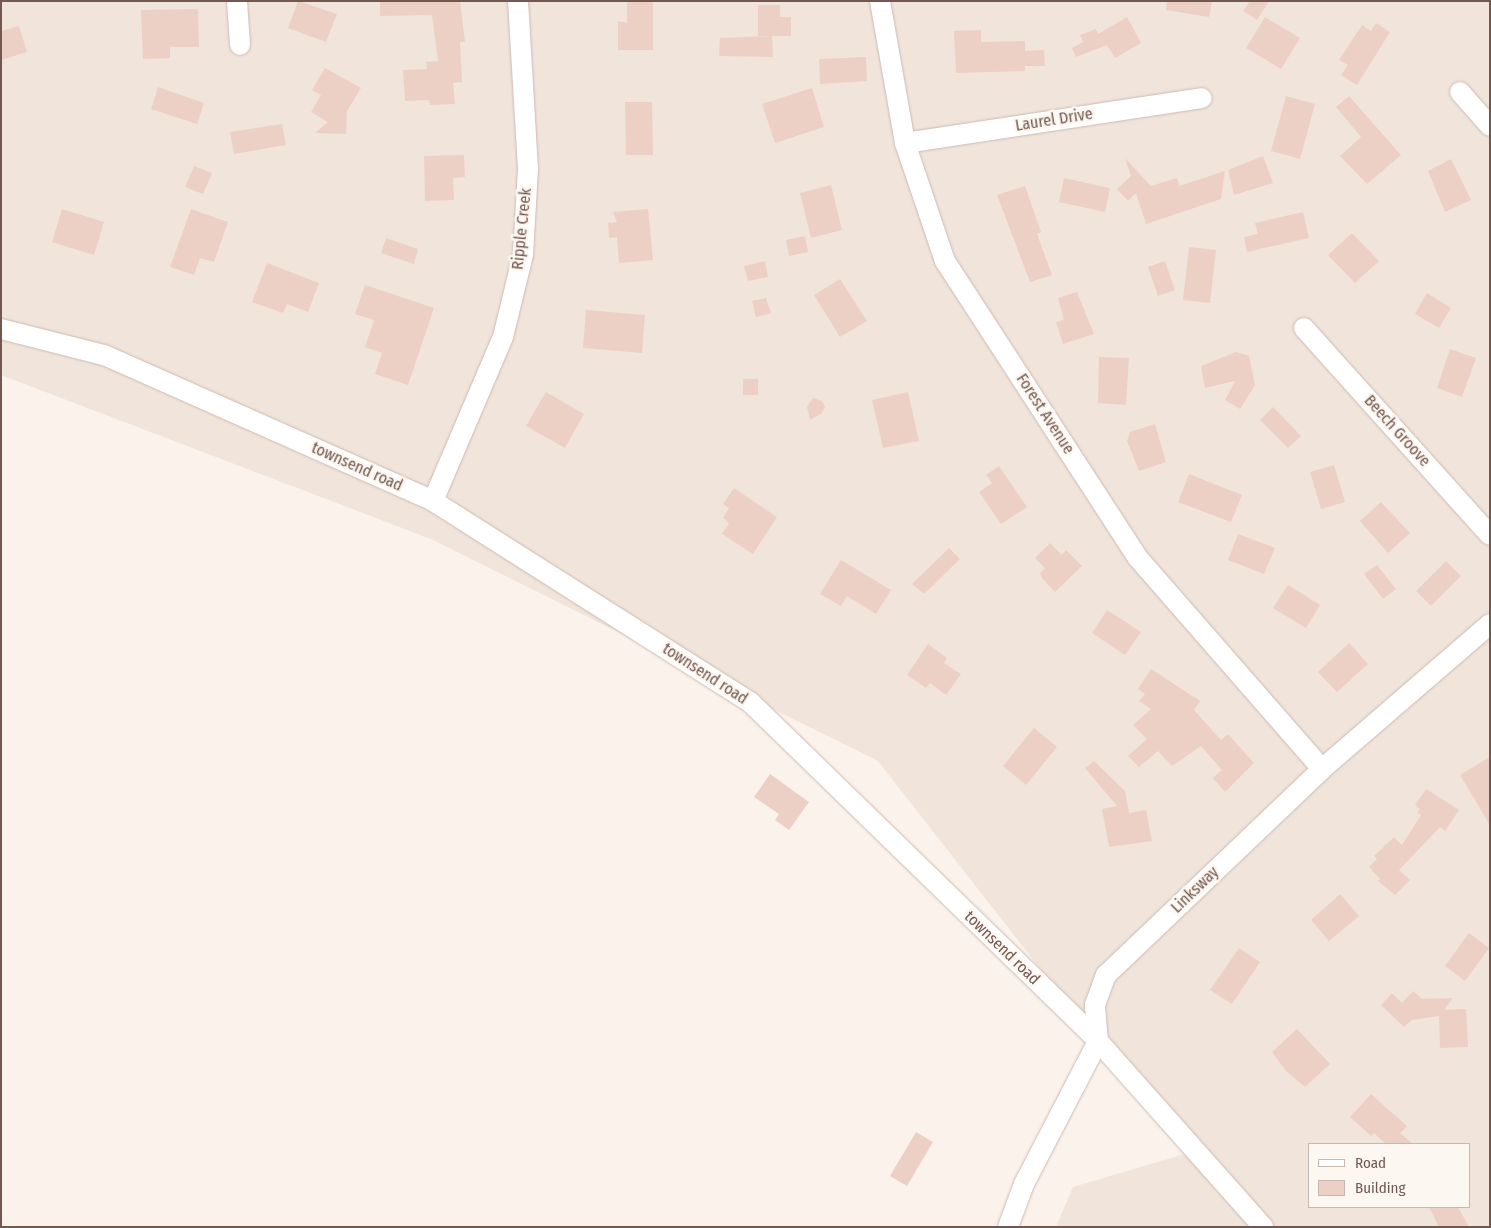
<!DOCTYPE html>
<html>
<head>
<meta charset="utf-8">
<style>
	body { margin:0 }
	#map { position:relative; width:1491px; height:1228px; overflow:hidden; background:#faf2eb; font-family:"Fira Sans Condensed",sans-serif }
	div>[style] { position:absolute }
	[style*='--x'] { left:calc(var(--x)*1px); top:calc(var(--y)*1px); width:calc(var(--w)*1px); rotate:calc(var(--a)*1deg) }
	.residential>* { inset:0; background:#f1e4da }
	.building>* { inset:0; background:#ecd0c6 }
	.roads { filter:drop-shadow(0 0 1px #cbbab2) drop-shadow(0 0 1px #cbbab2) }
	.street>* { height:20px; margin:-10px; padding:0 10px; transform-origin:10px; border-radius:10px; background:#fff }
	span { translate:-50% -50%; white-space:nowrap; text-align:center; line-height:1.15; -webkit-text-stroke:5px #fdf7f1; paint-order:stroke }
	.street-label { font-size:16px; color:#725851 }
	.frame { position:absolute; inset:0; border:2px solid #725851; pointer-events:none }
	.legend { position:absolute; left:1308px; top:1143px; width:162px; height:65px; box-sizing:border-box; background:#fdf7f1; border:1px solid #c5b7b1; margin:0; padding:6px 9px; list-style:none; font-size:15px; color:#725851 }
	.legend li { display:flex; align-items:center; gap:10px; height:25px }
	.legend b { width:25px; border:1px solid #c5b7b1 }
</style>
</head>
<body>
<div id="map">
	<div class="residential">
		<i style="clip-path:polygon(evenodd,1px 1px,1490px 1px,1490px 1227px,1056px 1227px,1073px 1187px,1185px 1154px,878px 761px,431px 539px,1px 375px,1px 1px,1310px 1144px,1470px 1144px,1470px 1207px,1310px 1207px,1310px 1144px)"></i>
	</div>
	<div class="building">
		<i style="clip-path:polygon(298px 1px,337px 14px,326px 42px,288px 28px)"></i>
		<i style="clip-path:polygon(380px 1px,460px 1px,465px 42px,460px 42px,462px 82px,453px 83px,455px 104px,430px 105px,429px 100px,405px 101px,403px 70px,427px 69px,426px 62px,438px 61px,432px 15px,380px 16px)"></i>
		<i style="clip-path:polygon(627px 1px,653px 1px,653px 50px,618px 50px,618px 21px,627px 23px)"></i>
		<i style="clip-path:polygon(1167px 1px,1212px 1px,1209px 17px,1166px 10px)"></i>
		<i style="clip-path:polygon(1250px 1px,1269px 1px,1257px 20px,1243px 11px)"></i>
		<i style="clip-path:polygon(758px 5px,780px 5px,780px 17px,791px 17px,791px 36px,758px 36px)"></i>
		<i style="clip-path:polygon(198px 9px,199px 47px,170px 47px,170px 58px,143px 59px,141px 10px)"></i>
		<i style="clip-path:polygon(1127px 17px,1141px 43px,1115px 58px,1107px 45px,1076px 57px,1072px 48px,1083px 42px,1080px 35px,1096px 29px,1098px 34px)"></i>
		<i style="clip-path:polygon(1265px 17px,1300px 38px,1281px 69px,1246px 48px)"></i>
		<i style="clip-path:polygon(1376px 23px,1390px 32px,1357px 85px,1341px 75px,1348px 65px,1339px 60px,1362px 25px,1371px 31px)"></i>
		<i style="clip-path:polygon(19px 26px,27px 52px,1px 60px,1px 31px)"></i>
		<i style="clip-path:polygon(981px 30px,981px 42px,1025px 41px,1025px 51px,1044px 50px,1045px 66px,1025px 66px,1025px 71px,956px 73px,954px 31px)"></i>
		<i style="clip-path:polygon(772px 36px,773px 57px,719px 56px,720px 38px)"></i>
		<i style="clip-path:polygon(866px 57px,867px 81px,820px 84px,819px 59px)"></i>
		<i style="clip-path:polygon(325px 68px,361px 88px,347px 111px,346px 134px,315px 133px,328px 122px,311px 112px,321px 95px,312px 90px)"></i>
		<i style="clip-path:polygon(158px 87px,204px 103px,197px 124px,151px 109px)"></i>
		<i style="clip-path:polygon(812px 88px,824px 127px,775px 143px,762px 104px)"></i>
		<i style="clip-path:polygon(1286px 96px,1315px 104px,1300px 159px,1271px 151px)"></i>
		<i style="clip-path:polygon(1349px 96px,1401px 155px,1367px 184px,1340px 156px,1361px 137px,1336px 107px)"></i>
		<i style="clip-path:polygon(625px 102px,652px 102px,653px 155px,626px 155px)"></i>
		<i style="clip-path:polygon(282px 124px,286px 145px,234px 154px,230px 132px)"></i>
		<i style="clip-path:polygon(464px 155px,465px 177px,453px 178px,454px 200px,425px 201px,424px 156px)"></i>
		<i style="clip-path:polygon(1263px 156px,1273px 183px,1234px 195px,1228px 170px)"></i>
		<i style="clip-path:polygon(1125px 158px,1151px 186px,1177px 178px,1179px 186px,1225px 171px,1221px 199px,1146px 224px,1136px 193px,1128px 201px,1117px 189px,1131px 176px)"></i>
		<i style="clip-path:polygon(1451px 159px,1471px 200px,1445px 212px,1428px 171px)"></i>
		<i style="clip-path:polygon(194px 166px,212px 173px,203px 194px,185px 187px)"></i>
		<i style="clip-path:polygon(1064px 178px,1110px 188px,1105px 212px,1059px 202px)"></i>
		<i style="clip-path:polygon(831px 185px,842px 230px,811px 238px,800px 193px)"></i>
		<i style="clip-path:polygon(1025px 186px,1041px 232px,1037px 234px,1052px 275px,1030px 282px,997px 195px)"></i>
		<i style="clip-path:polygon(62px 209px,104px 222px,94px 255px,52px 242px)"></i>
		<i style="clip-path:polygon(191px 209px,228px 222px,214px 262px,200px 258px,194px 275px,170px 267px)"></i>
		<i style="clip-path:polygon(648px 209px,653px 260px,619px 263px,617px 237px,609px 238px,608px 223px,617px 222px,613px 212px)"></i>
		<i style="clip-path:polygon(1303px 212px,1309px 238px,1247px 252px,1244px 237px,1258px 234px,1255px 223px)"></i>
		<i style="clip-path:polygon(1352px 233px,1379px 261px,1355px 283px,1328px 255px)"></i>
		<i style="clip-path:polygon(805px 236px,808px 252px,789px 256px,786px 240px)"></i>
		<i style="clip-path:polygon(386px 238px,418px 249px,414px 264px,381px 253px)"></i>
		<i style="clip-path:polygon(1189px 247px,1216px 250px,1210px 303px,1183px 300px)"></i>
		<i style="clip-path:polygon(765px 261px,768px 277px,748px 281px,744px 266px)"></i>
		<i style="clip-path:polygon(1165px 261px,1175px 290px,1158px 296px,1148px 267px)"></i>
		<i style="clip-path:polygon(267px 263px,319px 283px,308px 312px,287px 304px,283px 313px,252px 302px)"></i>
		<i style="clip-path:polygon(840px 279px,867px 321px,840px 337px,814px 295px)"></i>
		<i style="clip-path:polygon(365px 285px,434px 308px,408px 385px,375px 374px,382px 353px,365px 347px,374px 320px,355px 314px)"></i>
		<i style="clip-path:polygon(1077px 292px,1094px 334px,1063px 344px,1056px 322px,1064px 320px,1058px 298px)"></i>
		<i style="clip-path:polygon(1427px 293px,1451px 308px,1439px 328px,1415px 314px)"></i>
		<i style="clip-path:polygon(766px 298px,771px 313px,756px 317px,752px 301px)"></i>
		<i style="clip-path:polygon(586px 310px,645px 315px,642px 353px,583px 348px)"></i>
		<i style="clip-path:polygon(1450px 349px,1476px 358px,1462px 397px,1437px 388px)"></i>
		<i style="clip-path:polygon(1236px 352px,1249px 356px,1255px 385px,1240px 409px,1225px 400px,1235px 381px,1205px 388px,1201px 366px)"></i>
		<i style="clip-path:polygon(1099px 357px,1129px 358px,1126px 405px,1098px 403px)"></i>
		<i style="clip-path:polygon(743px 379px,758px 379px,758px 395px,743px 395px)"></i>
		<i style="clip-path:polygon(546px 392px,584px 414px,565px 448px,526px 426px)"></i>
		<i style="clip-path:polygon(908px 392px,919px 441px,883px 448px,872px 400px)"></i>
		<i style="clip-path:polygon(813px 398px,822px 401px,825px 407px,822px 413px,810px 420px,807px 407px)"></i>
		<i style="clip-path:polygon(1273px 407px,1301px 436px,1288px 448px,1260px 420px)"></i>
		<i style="clip-path:polygon(1155px 424px,1166px 462px,1139px 471px,1127px 441px,1130px 432px)"></i>
		<i style="clip-path:polygon(1334px 465px,1345px 502px,1321px 509px,1310px 472px)"></i>
		<i style="clip-path:polygon(999px 466px,1027px 507px,1001px 524px,979px 492px,992px 483px,986px 475px)"></i>
		<i style="clip-path:polygon(1189px 474px,1242px 495px,1231px 522px,1178px 502px)"></i>
		<i style="clip-path:polygon(734px 488px,777px 517px,753px 554px,722px 534px,729px 523px,723px 518px,729px 508px,723px 504px)"></i>
		<i style="clip-path:polygon(1381px 502px,1410px 533px,1388px 553px,1360px 521px)"></i>
		<i style="clip-path:polygon(1238px 534px,1275px 548px,1264px 574px,1228px 560px)"></i>
		<i style="clip-path:polygon(1050px 543px,1062px 555px,1066px 550px,1082px 566px,1055px 592px,1042px 578px,1040px 573px,1045px 568px,1035px 558px)"></i>
		<i style="clip-path:polygon(949px 548px,960px 559px,924px 594px,912px 584px)"></i>
		<i style="clip-path:polygon(841px 560px,891px 590px,876px 614px,847px 596px,841px 606px,820px 594px)"></i>
		<i style="clip-path:polygon(1446px 561px,1461px 576px,1431px 606px,1416px 591px)"></i>
		<i style="clip-path:polygon(1377px 565px,1396px 589px,1383px 599px,1364px 574px)"></i>
		<i style="clip-path:polygon(1288px 585px,1320px 605px,1306px 628px,1273px 608px)"></i>
		<i style="clip-path:polygon(1107px 610px,1141px 632px,1125px 655px,1092px 633px)"></i>
		<i style="clip-path:polygon(1349px 643px,1368px 664px,1337px 692px,1318px 672px)"></i>
		<i style="clip-path:polygon(928px 644px,947px 658px,944px 663px,961px 674px,946px 695px,930px 683px,926px 688px,907px 675px)"></i>
		<i style="clip-path:polygon(1151px 669px,1200px 701px,1194px 710px,1221px 740px,1228px 734px,1254px 763px,1225px 792px,1213px 778px,1222px 770px,1201px 746px,1172px 766px,1158px 751px,1139px 767px,1128px 756px,1147px 739px,1133px 725px,1151px 709px,1139px 701px,1145px 694px,1138px 689px)"></i>
		<i style="clip-path:polygon(1034px 728px,1057px 747px,1026px 785px,1003px 766px)"></i>
		<i style="clip-path:polygon(1490px 757px,1490px 825px,1460px 775px)"></i>
		<i style="clip-path:polygon(1094px 761px,1125px 791px,1129px 813px,1146px 810px,1152px 841px,1109px 847px,1102px 809px,1117px 806px,1085px 768px)"></i>
		<i style="clip-path:polygon(770px 774px,809px 802px,789px 830px,775px 820px,779px 814px,754px 797px)"></i>
		<i style="clip-path:polygon(1426px 789px,1459px 810px,1445px 831px,1440px 827px,1399px 870px,1410px 880px,1395px 895px,1378px 881px,1380px 879px,1369px 867px,1377px 859px,1374px 856px,1394px 837px,1402px 845px,1421px 815px,1417px 813px,1420px 809px,1415px 805px)"></i>
		<i style="clip-path:polygon(1340px 894px,1359px 916px,1329px 941px,1311px 920px)"></i>
		<i style="clip-path:polygon(1469px 933px,1489px 948px,1465px 981px,1445px 966px)"></i>
		<i style="clip-path:polygon(1239px 948px,1260px 962px,1232px 1004px,1210px 990px)"></i>
		<i style="clip-path:polygon(1413px 991px,1422px 999px,1453px 998px,1444px 1010px,1466px 1009px,1468px 1047px,1440px 1048px,1439px 1016px,1412px 1020px,1404px 1027px,1381px 1005px,1392px 993px,1402px 1003px)"></i>
		<i style="clip-path:polygon(1297px 1029px,1330px 1064px,1305px 1087px,1286px 1071px,1272px 1052px)"></i>
		<i style="clip-path:polygon(1371px 1094px,1407px 1126px,1400px 1133px,1413px 1144px,1386px 1144px,1374px 1133px,1371px 1136px,1350px 1117px)"></i>
		<i style="clip-path:polygon(916px 1132px,933px 1142px,907px 1186px,890px 1176px)"></i>
		<i style="clip-path:polygon(1429px 1207px,1458px 1207px,1469px 1227px,1439px 1227px)"></i>
	</div>
	<div class="roads">
		<div class="street">
			<i style="--x:237;--y:1;--w:44;--a:86.1"></i>
			<i style="--x:880;--y:1;--w:144;--a:80"></i>
			<i style="--x:905;--y:143;--w:125;--a:71.3"></i>
			<i style="--x:945;--y:261;--w:354;--a:57"></i>
			<i style="--x:1138;--y:558;--w:280;--a:48.9"></i>
			<i style="--x:1460;--y:92;--w:45;--a:48.6"></i>
			<i style="--x:905;--y:143;--w:300;--a:-8.6"></i>
			<i style="--x:1304;--y:328;--w:278;--a:48.1"></i>
			<i style="--x:1;--y:329;--w:106;--a:14.2"></i>
			<i style="--x:104;--y:355;--w:360;--a:23.9"></i>
			<i style="--x:433;--y:501;--w:375;--a:32.4"></i>
			<i style="--x:750;--y:702;--w:486;--a:44.2"></i>
			<i style="--x:1098;--y:1041;--w:249;--a:48.4"></i>
			<i style="--x:433;--y:501;--w:178;--a:-66.9"></i>
			<i style="--x:503;--y:337;--w:84;--a:-76.3"></i>
			<i style="--x:523;--y:255;--w:86;--a:-86.7"></i>
			<i style="--x:528;--y:169;--w:168;--a:-93.4"></i>
			<i style="--x:1008;--y:1227;--w:46;--a:-69.6"></i>
			<i style="--x:1024;--y:1184;--w:161;--a:-62.6"></i>
			<i style="--x:1098;--y:1041;--w:36;--a:-95"></i>
			<i style="--x:1095;--y:1005;--w:32;--a:-70"></i>
			<i style="--x:1106;--y:975;--w:298;--a:-43.6"></i>
			<i style="--x:1322;--y:769;--w:222;--a:-40.8"></i>
		</div>
	</div>
	<div class="street-label">
		<span style="left:1054px;top:120px;rotate:-9deg">Laurel Drive</span>
		<span style="left:522px;top:229px;rotate:-84deg">Ripple Creek</span>
		<span style="left:1045px;top:414px;rotate:57deg">Forest Avenue</span>
		<span style="left:1397px;top:431px;rotate:48deg">Beech Groove</span>
		<span style="left:357px;top:467px;rotate:24deg">townsend road</span>
		<span style="left:705px;top:674px;rotate:33deg">townsend road</span>
		<span style="left:1195px;top:890px;rotate:-44deg">Linksway</span>
		<span style="left:1002px;top:948px;rotate:44deg">townsend road</span>
	</div>
	<div class="frame"></div>
	<ul class="legend">
	<li><b style="height:6px;background:#fff"></b>Road</li>
	<li><b style="height:14px;background:#ecd0c6"></b>Building</li>
	</ul>
</div>
</body>
</html>
